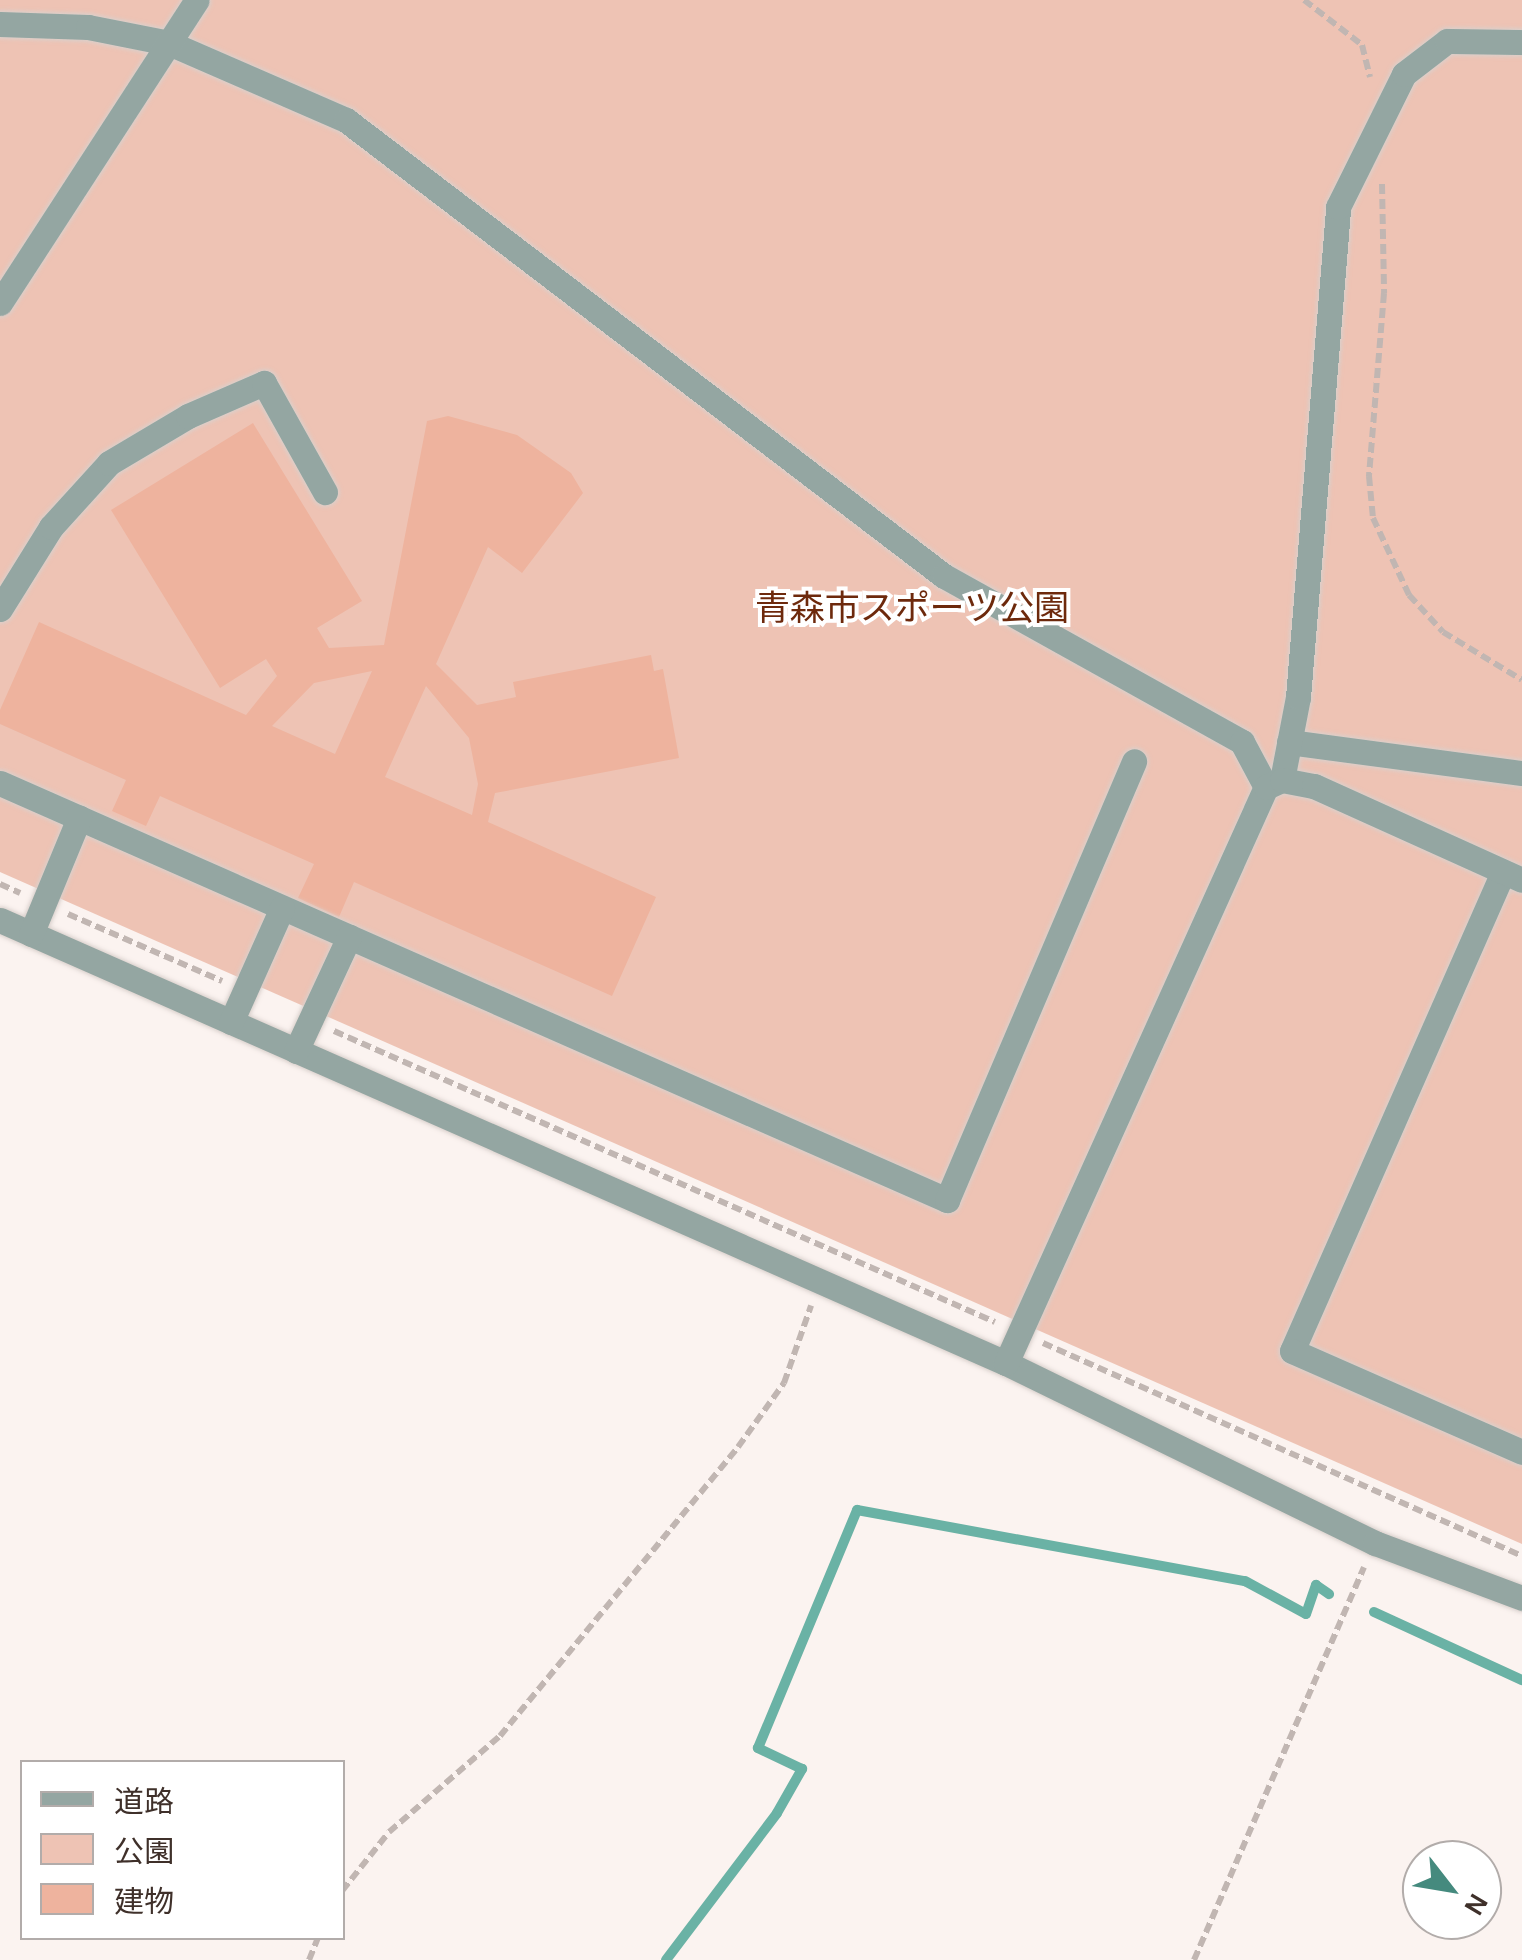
<!DOCTYPE html>
<html>
<head>
<meta charset="utf-8">
<style>
	body { margin:0 }
	#map { position:relative; width:1522px; height:1960px; overflow:hidden; background:#fbf3f0; font-family:Karla,"Noto Sans JP",sans-serif }
	div>[style] { position:absolute }
	[style*='--x'] { left:calc(var(--x)*1px); top:calc(var(--y)*1px); width:calc(var(--w)*1px); rotate:calc(var(--a)*1deg) }
	.green>* { inset:0; background:#eec3b4 }
	.stream>* { height:10px; margin:-5px; padding:0 5px; transform-origin:5px; border-radius:5px; background:#6ab2a5 }
	.building>* { inset:0; background:#eeb39e }
	.path>* { height:6px; margin-top:-3px; transform-origin:0; background:repeating-linear-gradient(90deg,#c1b6b2 0 10px,transparent 0 15px) }
	.roads { filter:drop-shadow(0 0 2px #d9d0cc) drop-shadow(0 0 2px #d9d0cc) }
	.minor>* { height:25px; margin:-12.5px; padding:0 12.5px; transform-origin:12.5px; border-radius:12.5px; background:#94a6a2 }
	span { translate:-50% -50%; white-space:nowrap; text-align:center; line-height:1.15; -webkit-text-stroke:8px #fff; paint-order:stroke }
	.park-label { font-size:35px; color:#6d290c }
	.legend { position:absolute; left:20px; top:1760px; width:325px; height:180px; box-sizing:border-box; background:#fff; border:2px solid #b2acaa; margin:0; padding:12px 18px; list-style:none; font-size:30px; color:#3f302a }
	.legend li { display:flex; align-items:center; gap:20px; height:50px }
	.legend b { width:50px; border:2px solid #b2acaa }
	.north { position:absolute; left:1402px; top:1840px; width:100px; height:100px; box-sizing:border-box; background:#fff; border:2px solid #b2acaa; border-radius:50%; rotate:121deg; font-size:28px; font-weight:700; line-height:40px; text-align:center; color:#3f302a }
	.north::after { content:''; display:block; margin:auto; width:35px; height:45px; background:#458a7e; clip-path:polygon(50% 0,100% 100%,50% 72%,0 100%) }
</style>
</head>
<body>
<div id="map">
	<div class="green">
		<i style="clip-path:polygon(0 0,1522px 0,1522px 1544px,0 872px)"></i>
	</div>
	<div class="stream">
		<i style="--x:1374;--y:1612;--w:163;--a:24.7"></i>
		<i style="--x:666;--y:1960;--w:184;--a:-52.9"></i>
		<i style="--x:777;--y:1813;--w:51;--a:-60.4"></i>
		<i style="--x:802;--y:1769;--w:49;--a:-154.5"></i>
		<i style="--x:758;--y:1748;--w:258;--a:-67.4"></i>
		<i style="--x:857;--y:1510;--w:394;--a:10.4"></i>
		<i style="--x:1245;--y:1581;--w:69;--a:28.4"></i>
		<i style="--x:1306;--y:1614;--w:31;--a:-71"></i>
		<i style="--x:1316;--y:1585;--w:16;--a:35"></i>
	</div>
	<div class="building">
		<i style="clip-path:polygon(evenodd,448px 416px,517px 435px,571px 473px,583px 493px,522px 573px,488px 547px,436px 664px,477px 705px,516px 697px,513px 682px,651px 655px,654px 671px,663px 669px,679px 758px,495px 793px,488px 822px,656px 897px,612px 996px,354px 882px,339px 917px,298px 898px,314px 864px,160px 796px,146px 826px,112px 811px,126px 780px,0 724px,0 710px,39px 622px,246px 715px,277px 676px,266px 659px,220px 688px,111px 510px,253px 423px,362px 601px,317px 628px,329px 648px,384px 645px,427px 421px,448px 416px,372px 671px,335px 754px,272px 726px,314px 683px,372px 671px,448px 416px,426px 686px,469px 738px,478px 784px,472px 815px,385px 777px,426px 686px)"></i>
	</div>
	<div class="path">
		<i style="--x:1304;--y:0;--w:73;--a:37.8"></i>
		<i style="--x:1362;--y:45;--w:33;--a:76"></i>
		<i style="--x:1382;--y:184;--w:109;--a:88.9"></i>
		<i style="--x:1384;--y:293;--w:184;--a:94.7"></i>
		<i style="--x:1369;--y:476;--w:42;--a:84.6"></i>
		<i style="--x:1373;--y:518;--w:85;--a:64.9"></i>
		<i style="--x:1409;--y:595;--w:50;--a:47.4"></i>
		<i style="--x:1443;--y:632;--w:92;--a:31.3"></i>
		<i style="--x:0;--y:884;--w:22;--a:24"></i>
		<i style="--x:68;--y:914;--w:168;--a:23.5"></i>
		<i style="--x:334;--y:1031;--w:722;--a:23.76"></i>
		<i style="--x:1043;--y:1343;--w:524;--a:23.97"></i>
		<i style="--x:342;--y:1891;--w:75;--a:-51.5"></i>
		<i style="--x:389;--y:1832;--w:147;--a:-40.9"></i>
		<i style="--x:500;--y:1736;--w:374;--a:-50.5"></i>
		<i style="--x:738;--y:1447;--w:79;--a:-54.3"></i>
		<i style="--x:784;--y:1383;--w:82;--a:-70.7"></i>
		<i style="--x:309;--y:1960;--w:24;--a:-68"></i>
		<i style="--x:1194;--y:1960;--w:428;--a:-66.6"></i>
	</div>
	<div class="roads">
		<div class="minor">
			<i style="--x:0;--y:24;--w:88;--a:2"></i>
			<i style="--x:88;--y:27;--w:83;--a:11.2"></i>
			<i style="--x:169;--y:43;--w:193;--a:23.5"></i>
			<i style="--x:346;--y:120;--w:752;--a:37.33"></i>
			<i style="--x:944;--y:576;--w:341;--a:29.1"></i>
			<i style="--x:1242;--y:742;--w:51;--a:61.9"></i>
			<i style="--x:0;--y:303;--w:361;--a:-57"></i>
			<i style="--x:0;--y:609;--w:97;--a:-58.1"></i>
			<i style="--x:51;--y:527;--w:86;--a:-47.8"></i>
			<i style="--x:109;--y:463;--w:92;--a:-30.7"></i>
			<i style="--x:188;--y:416;--w:83;--a:-23.5"></i>
			<i style="--x:264;--y:383;--w:125;--a:60.8"></i>
			<i style="--x:1289;--y:742;--w:235;--a:7.6"></i>
			<i style="--x:1282;--y:780;--w:85;--a:-79.1"></i>
			<i style="--x:1298;--y:697;--w:492;--a:-85.3"></i>
			<i style="--x:1338;--y:207;--w:148;--a:-63.6"></i>
			<i style="--x:1404;--y:74;--w:54;--a:-37.5"></i>
			<i style="--x:1447;--y:41;--w:75;--a:0.8"></i>
			<i style="--x:0;--y:783;--w:1035;--a:23.77"></i>
			<i style="--x:947;--y:1200;--w:477;--a:-66.9"></i>
			<i style="--x:1503;--y:872;--w:523;--a:113.77"></i>
			<i style="--x:1292;--y:1351;--w:251;--a:23.7"></i>
			<i style="--x:0;--y:920;--w:1099;--a:23.77"></i>
			<i style="--x:1006;--y:1363;--w:411;--a:26"></i>
			<i style="--x:1375;--y:1543;--w:157;--a:20.5"></i>
			<i style="--x:31;--y:934;--w:126;--a:-67.5"></i>
			<i style="--x:231;--y:1022;--w:125;--a:-65.9"></i>
			<i style="--x:296;--y:1051;--w:126;--a:-65.1"></i>
			<i style="--x:1006;--y:1363;--w:632;--a:-65.71"></i>
			<i style="--x:1266;--y:787;--w:17;--a:-24"></i>
			<i style="--x:1282;--y:780;--w:33;--a:11"></i>
			<i style="--x:1314;--y:786;--w:228;--a:24.3"></i>
		</div>
	</div>
	<div class="park-label">
		<span style="left:912px;top:609px">青森市スポーツ公園</span>
	</div>
	<ul class="legend">
	<li><b style="height:12px;background:#94a6a2"></b>道路</li>
	<li><b style="height:28px;background:#eec3b4"></b>公園</li>
	<li><b style="height:28px;background:#eeb39e"></b>建物</li>
	</ul>
	<div class="north">N</div>
</div>
</body>
</html>
